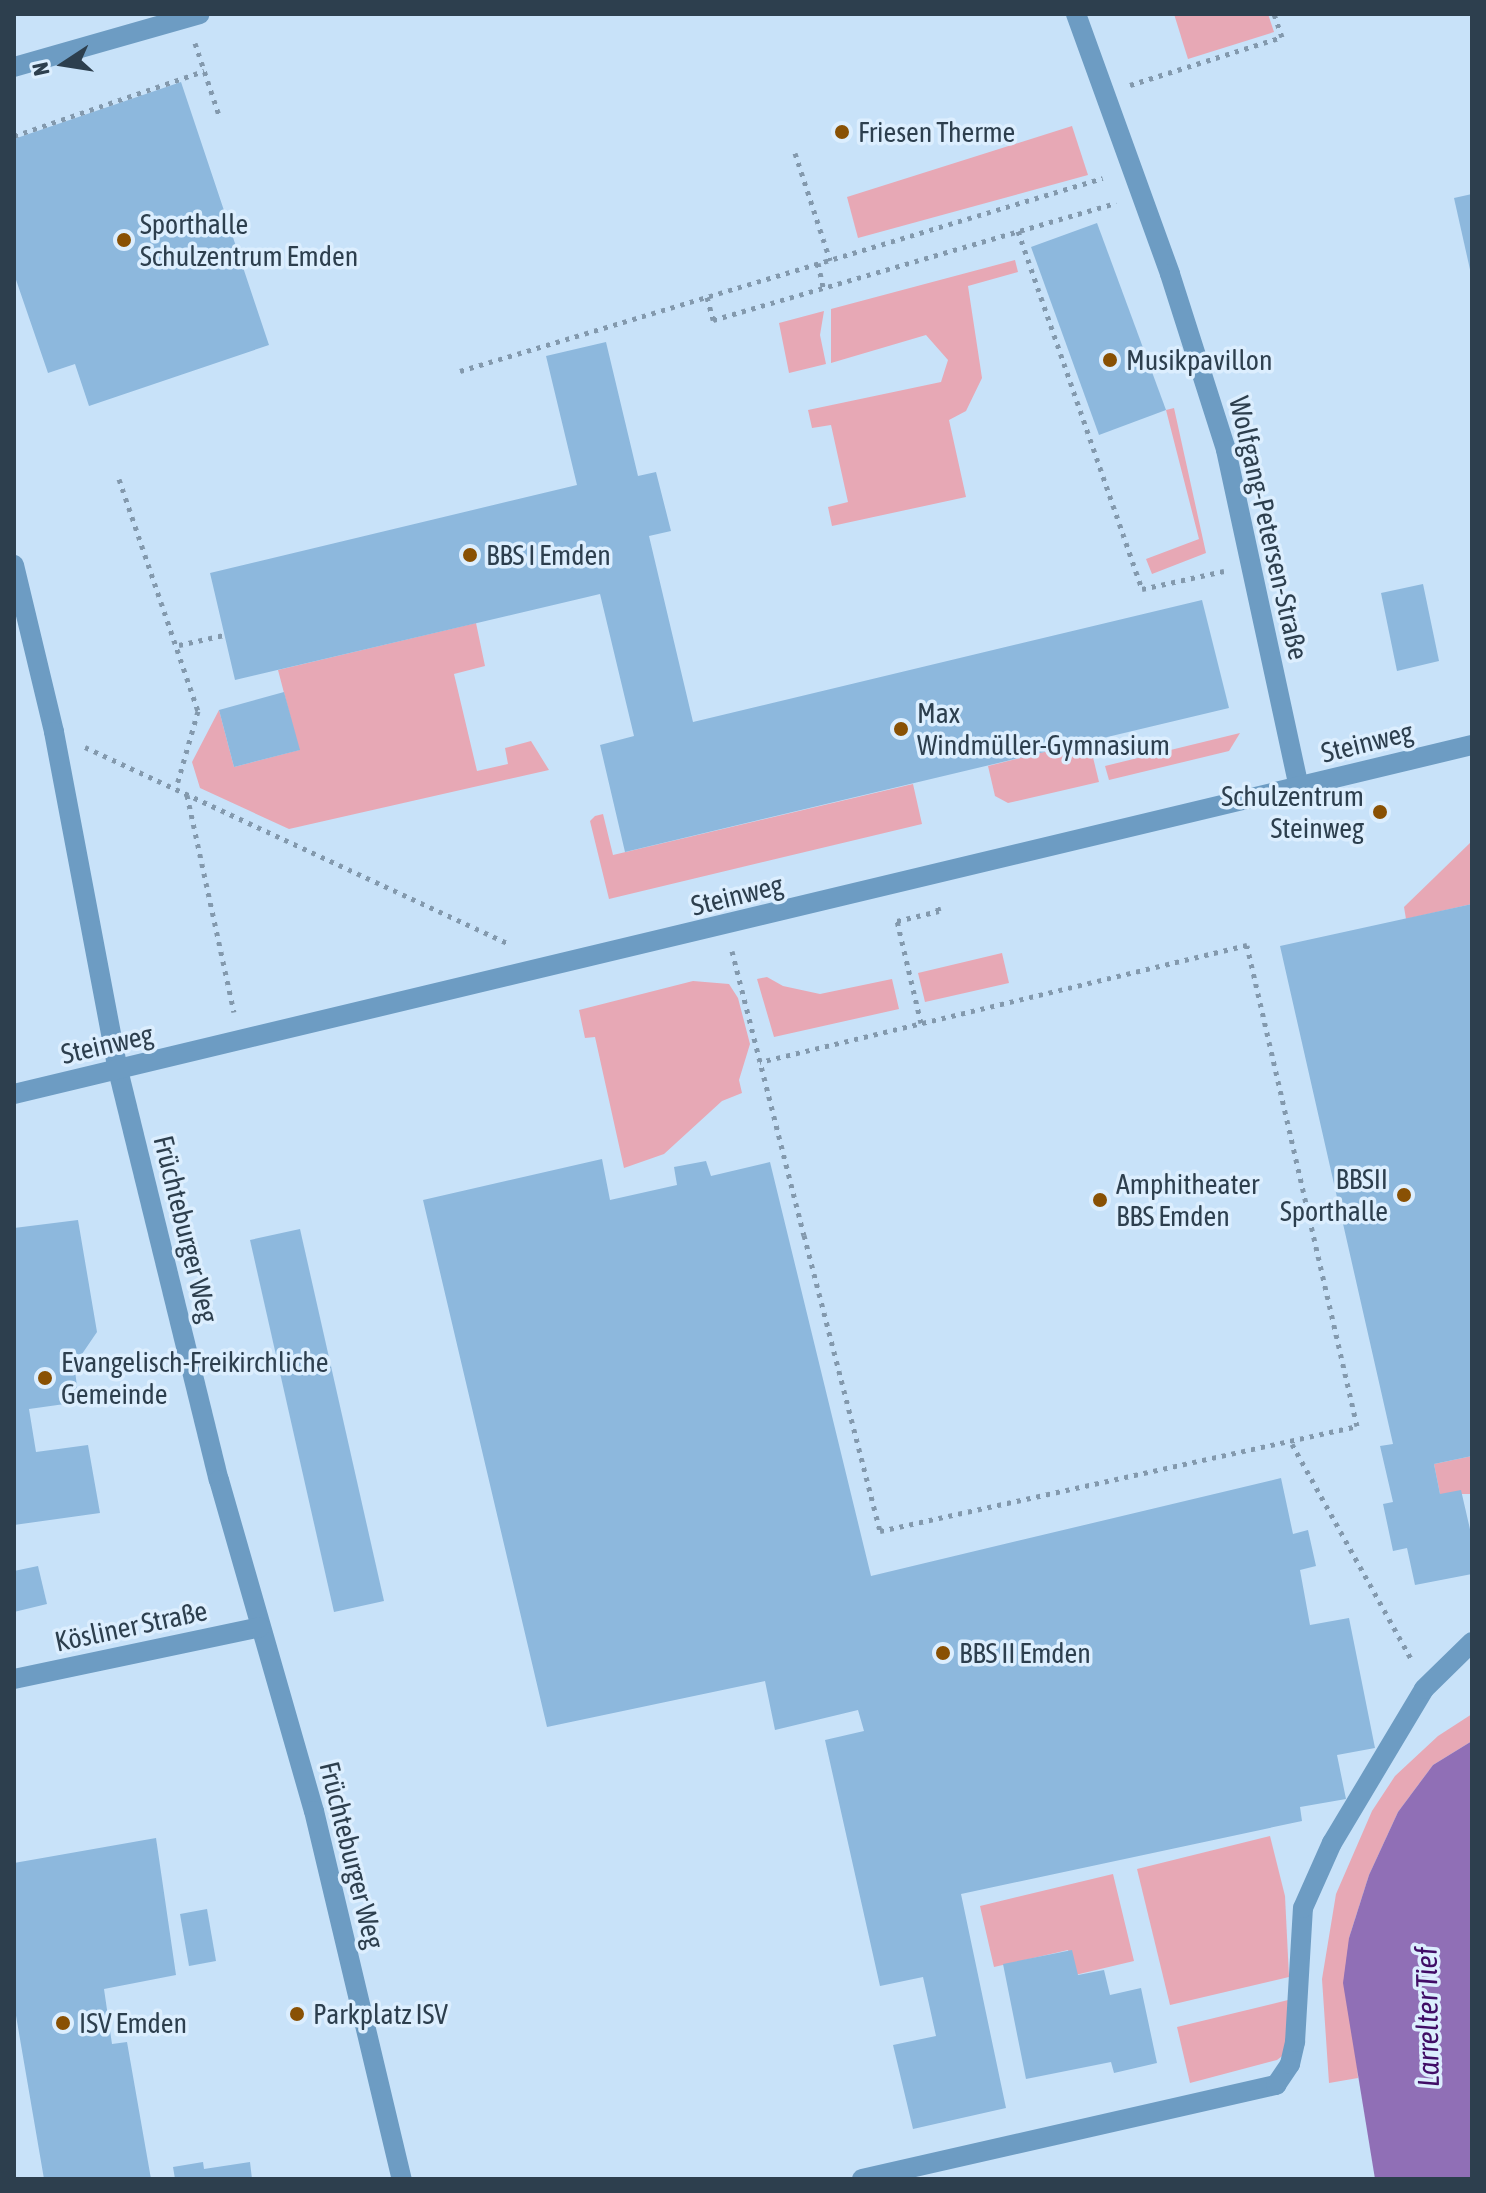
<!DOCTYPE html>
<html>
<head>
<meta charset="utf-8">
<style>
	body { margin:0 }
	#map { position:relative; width:1486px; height:2193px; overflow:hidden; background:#c8e2f9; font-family:"Asap Condensed",sans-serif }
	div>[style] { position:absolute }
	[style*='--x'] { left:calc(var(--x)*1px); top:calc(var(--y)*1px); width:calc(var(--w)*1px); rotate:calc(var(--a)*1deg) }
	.green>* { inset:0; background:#e7a8b5 }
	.water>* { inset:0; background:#906fb6 }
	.building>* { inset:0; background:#8db8dd }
	.path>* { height:5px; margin-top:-2.5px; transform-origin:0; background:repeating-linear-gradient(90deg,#8399ad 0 4px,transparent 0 10px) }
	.minor>* { height:20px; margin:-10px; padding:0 10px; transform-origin:10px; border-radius:10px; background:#6d9cc3 }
	.dots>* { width:22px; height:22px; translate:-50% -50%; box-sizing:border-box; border:4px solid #dceefe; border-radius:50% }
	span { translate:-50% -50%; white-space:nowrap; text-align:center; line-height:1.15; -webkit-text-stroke:7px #dceefe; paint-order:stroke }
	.poi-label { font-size:28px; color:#2d3f4e }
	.left { translate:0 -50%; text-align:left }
	.right { translate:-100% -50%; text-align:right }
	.street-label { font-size:28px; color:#2d3f4e }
	.water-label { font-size:30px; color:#400d66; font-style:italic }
	.frame { position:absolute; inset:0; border:16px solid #2d3f4e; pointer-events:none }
	.north { position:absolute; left:24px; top:24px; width:80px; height:80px; -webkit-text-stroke:6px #dceefe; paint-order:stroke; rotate:258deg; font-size:22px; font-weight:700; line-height:32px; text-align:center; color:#2d3f4e }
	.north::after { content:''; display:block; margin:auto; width:28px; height:36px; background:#2d3f4e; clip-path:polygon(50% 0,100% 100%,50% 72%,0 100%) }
</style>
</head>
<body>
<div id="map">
	<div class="green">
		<i style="clip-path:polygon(1174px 14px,1268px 14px,1274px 32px,1188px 59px)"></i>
		<i style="clip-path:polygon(1072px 126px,1088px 175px,858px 238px,847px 197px)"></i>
		<i style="clip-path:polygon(1015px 260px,1018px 272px,968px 286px,982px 378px,966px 411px,949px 420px,966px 497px,832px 526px,828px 507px,848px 502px,831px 425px,812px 428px,808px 410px,941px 382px,948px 360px,926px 335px,831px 363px,831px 309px)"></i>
		<i style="clip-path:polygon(824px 311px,820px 335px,826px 364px,789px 373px,779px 323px)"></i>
		<i style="clip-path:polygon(1174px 408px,1206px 553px,1152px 574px,1146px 559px,1199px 539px,1166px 410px)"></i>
		<i style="clip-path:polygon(476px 623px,485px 666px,454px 674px,477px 771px,508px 764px,505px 748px,531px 741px,549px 770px,289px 829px,200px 788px,192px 762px,219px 710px,234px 767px,299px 750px,278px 670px)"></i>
		<i style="clip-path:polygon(1240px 733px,1229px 751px,1109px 780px,1105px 766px)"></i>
		<i style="clip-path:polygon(1089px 741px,1099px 782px,1008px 803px,995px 796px,988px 766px)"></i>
		<i style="clip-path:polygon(913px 784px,922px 824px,609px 899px,590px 821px,595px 816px,603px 814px,613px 855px)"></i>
		<i style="clip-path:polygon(1472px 841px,1472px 904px,1406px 919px,1404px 907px)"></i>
		<i style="clip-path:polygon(1002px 953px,1009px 983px,925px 1002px,918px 973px)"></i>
		<i style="clip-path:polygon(767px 977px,783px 986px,820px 994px,892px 979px,899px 1009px,774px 1037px,757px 979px)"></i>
		<i style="clip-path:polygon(693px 981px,729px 984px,738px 998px,750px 1044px,739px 1080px,742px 1093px,722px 1101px,664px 1154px,624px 1168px,595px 1037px,585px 1038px,579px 1010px)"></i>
		<i style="clip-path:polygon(1472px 1456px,1472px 1494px,1440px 1494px,1434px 1464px)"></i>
		<i style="clip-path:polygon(1472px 1714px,1472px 1741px,1433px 1765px,1398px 1812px,1369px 1875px,1349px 1938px,1358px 2078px,1329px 2083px,1322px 1979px,1336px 1894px,1372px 1811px,1395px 1776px,1438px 1736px)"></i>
		<i style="clip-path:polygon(1270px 1836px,1285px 1896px,1289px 1977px,1170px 2005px,1137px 1869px)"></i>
		<i style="clip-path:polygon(1113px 1874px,1134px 1961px,1075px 1975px,1068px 1950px,994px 1967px,980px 1906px)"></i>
		<i style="clip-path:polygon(1288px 2000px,1286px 2053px,1277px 2060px,1190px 2083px,1177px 2027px)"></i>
	</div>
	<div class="water">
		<i style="clip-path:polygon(1472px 1741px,1472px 2179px,1375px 2179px,1343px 1983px,1349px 1938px,1369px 1875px,1398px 1812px,1433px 1765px)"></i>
	</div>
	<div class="building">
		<i style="clip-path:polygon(181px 82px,269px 345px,89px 406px,75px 364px,48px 373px,14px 274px,14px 139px)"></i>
		<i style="clip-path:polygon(1472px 194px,1472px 273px,1471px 274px,1454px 198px)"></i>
		<i style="clip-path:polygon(1097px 223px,1166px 410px,1099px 435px,1031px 247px)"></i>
		<i style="clip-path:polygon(606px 342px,638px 476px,656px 472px,671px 531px,649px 536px,693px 722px,1202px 600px,1229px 708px,625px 852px,600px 745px,634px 736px,600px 594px,235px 680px,210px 573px,577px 485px,546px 356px)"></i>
		<i style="clip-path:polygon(1423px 584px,1439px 661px,1397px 671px,1381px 593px)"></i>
		<i style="clip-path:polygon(284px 692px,300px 750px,234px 767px,219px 710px)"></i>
		<i style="clip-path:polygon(1472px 904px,1472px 1456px,1434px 1464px,1440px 1494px,1461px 1490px,1472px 1538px,1472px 1574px,1415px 1585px,1407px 1548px,1393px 1551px,1383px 1504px,1393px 1502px,1380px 1446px,1393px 1444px,1280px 946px)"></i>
		<i style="clip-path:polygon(602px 1159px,610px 1200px,677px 1185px,674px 1167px,706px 1161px,711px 1176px,770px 1162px,871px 1576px,1281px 1478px,1293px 1534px,1308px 1530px,1316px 1566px,1300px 1570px,1310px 1625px,1349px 1618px,1375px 1748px,1337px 1755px,1346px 1799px,1300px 1807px,1302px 1821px,961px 1894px,1006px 2108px,913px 2129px,893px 2045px,936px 2036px,923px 1977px,880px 1986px,825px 1740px,864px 1731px,858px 1710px,775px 1730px,765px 1681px,547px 1727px,423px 1200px)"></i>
		<i style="clip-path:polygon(78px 1220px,97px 1332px,82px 1354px,73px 1355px,79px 1402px,29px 1409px,36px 1452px,88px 1445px,100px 1513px,14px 1525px,14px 1228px)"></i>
		<i style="clip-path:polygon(300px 1229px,384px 1601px,334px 1612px,250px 1240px)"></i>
		<i style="clip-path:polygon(38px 1566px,47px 1604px,14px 1612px,14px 1571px)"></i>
		<i style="clip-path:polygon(156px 1838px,176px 1975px,104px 1989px,112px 2044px,127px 2042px,151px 2179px,44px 2179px,14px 2004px,14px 1863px)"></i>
		<i style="clip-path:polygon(207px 1909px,216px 1961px,189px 1966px,180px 1914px)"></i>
		<i style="clip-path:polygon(1072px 1950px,1078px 1975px,1104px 1970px,1110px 1995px,1141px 1988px,1157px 2063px,1114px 2073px,1111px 2062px,1026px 2079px,1003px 1964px)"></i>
		<i style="clip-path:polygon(203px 2162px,204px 2169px,250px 2162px,252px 2179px,175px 2179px,173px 2167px)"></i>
	</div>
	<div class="path">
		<i style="--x:195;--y:43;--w:79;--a:71.6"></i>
		<i style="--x:1130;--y:85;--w:159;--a:-17.5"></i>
		<i style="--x:1282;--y:37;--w:24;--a:-109"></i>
		<i style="--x:14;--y:136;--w:201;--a:-18.9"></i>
		<i style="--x:795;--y:153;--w:113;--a:71.9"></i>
		<i style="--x:1018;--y:231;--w:379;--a:70.9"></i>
		<i style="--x:1142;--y:589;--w:84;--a:-12.4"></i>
		<i style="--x:818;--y:263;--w:25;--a:78"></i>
		<i style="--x:707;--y:297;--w:24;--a:75"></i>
		<i style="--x:713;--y:320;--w:420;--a:-16.2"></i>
		<i style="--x:460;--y:371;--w:671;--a:-16.71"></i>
		<i style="--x:119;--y:479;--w:245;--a:71.2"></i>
		<i style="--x:198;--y:711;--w:80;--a:105.9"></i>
		<i style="--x:179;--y:645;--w:46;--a:-12.5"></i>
		<i style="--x:85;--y:747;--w:466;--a:24.9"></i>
		<i style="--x:187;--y:795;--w:222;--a:77.8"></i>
		<i style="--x:732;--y:951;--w:293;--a:75.8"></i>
		<i style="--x:804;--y:1235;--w:306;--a:75.6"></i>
		<i style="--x:880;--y:1531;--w:488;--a:-12.4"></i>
		<i style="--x:1357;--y:1426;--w:493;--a:-102.9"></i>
		<i style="--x:1247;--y:945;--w:501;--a:166.49"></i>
		<i style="--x:921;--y:1023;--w:105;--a:-103.2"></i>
		<i style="--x:897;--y:921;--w:43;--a:-13.4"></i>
		<i style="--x:939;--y:911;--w:7;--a:-106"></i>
		<i style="--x:1292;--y:1444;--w:249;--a:61"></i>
	</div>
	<div class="minor">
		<i style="--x:1076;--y:14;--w:276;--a:70.1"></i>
		<i style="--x:1170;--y:274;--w:185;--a:72.3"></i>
		<i style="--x:1226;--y:450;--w:346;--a:77.8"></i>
		<i style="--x:14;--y:67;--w:193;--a:-15.9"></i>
		<i style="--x:14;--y:565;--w:172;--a:76.5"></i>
		<i style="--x:54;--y:732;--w:344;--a:79.3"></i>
		<i style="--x:118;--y:1070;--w:422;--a:76.2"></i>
		<i style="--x:219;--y:1480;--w:344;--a:74"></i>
		<i style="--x:314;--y:1811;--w:378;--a:76.6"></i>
		<i style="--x:14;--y:1094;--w:1499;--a:-13.46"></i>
		<i style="--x:14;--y:1679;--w:251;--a:-11.9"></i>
		<i style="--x:862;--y:2179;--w:425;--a:-12.8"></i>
		<i style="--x:1276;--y:2085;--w:25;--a:-56"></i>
		<i style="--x:1290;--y:2064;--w:23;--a:-77"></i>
		<i style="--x:1295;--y:2042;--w:134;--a:-86.6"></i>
		<i style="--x:1303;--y:1908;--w:71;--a:-66"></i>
		<i style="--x:1332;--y:1843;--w:179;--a:-59.1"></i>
		<i style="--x:1424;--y:1689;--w:67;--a:-44.4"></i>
	</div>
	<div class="dots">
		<i style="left:842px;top:132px;background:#895104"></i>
		<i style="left:124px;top:240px;background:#895104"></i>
		<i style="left:1110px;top:360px;background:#895104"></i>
		<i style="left:470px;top:555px;background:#895104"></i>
		<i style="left:901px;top:729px;background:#895104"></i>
		<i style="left:1380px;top:812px;background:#895104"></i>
		<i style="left:1404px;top:1195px;background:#895104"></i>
		<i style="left:1100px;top:1200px;background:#895104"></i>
		<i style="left:45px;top:1378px;background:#895104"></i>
		<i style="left:943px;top:1653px;background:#895104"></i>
		<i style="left:297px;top:2014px;background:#895104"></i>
		<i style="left:63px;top:2023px;background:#895104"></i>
	</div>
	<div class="poi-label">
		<span class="left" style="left:858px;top:132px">Friesen Therme</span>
		<span class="left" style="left:140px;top:240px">Sporthalle<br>Schulzentrum Emden</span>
		<span class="left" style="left:1126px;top:360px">Musikpavillon</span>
		<span class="left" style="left:486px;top:555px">BBS I Emden</span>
		<span class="left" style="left:917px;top:729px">Max<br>Windmüller-Gymnasium</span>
		<span class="right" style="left:1364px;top:812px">Schulzentrum<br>Steinweg</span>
		<span class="right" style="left:1388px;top:1195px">BBSII<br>Sporthalle</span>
		<span class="left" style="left:1116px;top:1200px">Amphitheater<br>BBS Emden</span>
		<span class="left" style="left:61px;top:1378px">Evangelisch-Freikirchliche<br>Gemeinde</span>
		<span class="left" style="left:959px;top:1653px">BBS II Emden</span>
		<span class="left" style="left:313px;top:2014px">Parkplatz ISV</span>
		<span class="left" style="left:79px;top:2023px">ISV Emden</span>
	</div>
	<div class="street-label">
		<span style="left:1269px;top:528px;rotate:77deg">Wolfgang-Petersen-Straße</span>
		<span style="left:1367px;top:742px;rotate:-14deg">Steinweg</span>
		<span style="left:737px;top:895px;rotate:-14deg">Steinweg</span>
		<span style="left:107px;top:1044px;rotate:-13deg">Steinweg</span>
		<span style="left:186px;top:1229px;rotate:76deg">Früchteburger Weg</span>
		<span style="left:131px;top:1626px;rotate:-12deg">Kösliner Straße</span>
		<span style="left:352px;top:1855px;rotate:76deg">Früchteburger Weg</span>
	</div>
	<div class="water-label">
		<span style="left:1427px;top:2017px;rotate:-91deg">Larrelter Tief</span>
	</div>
	<div class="frame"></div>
	<div class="north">N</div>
</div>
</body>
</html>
